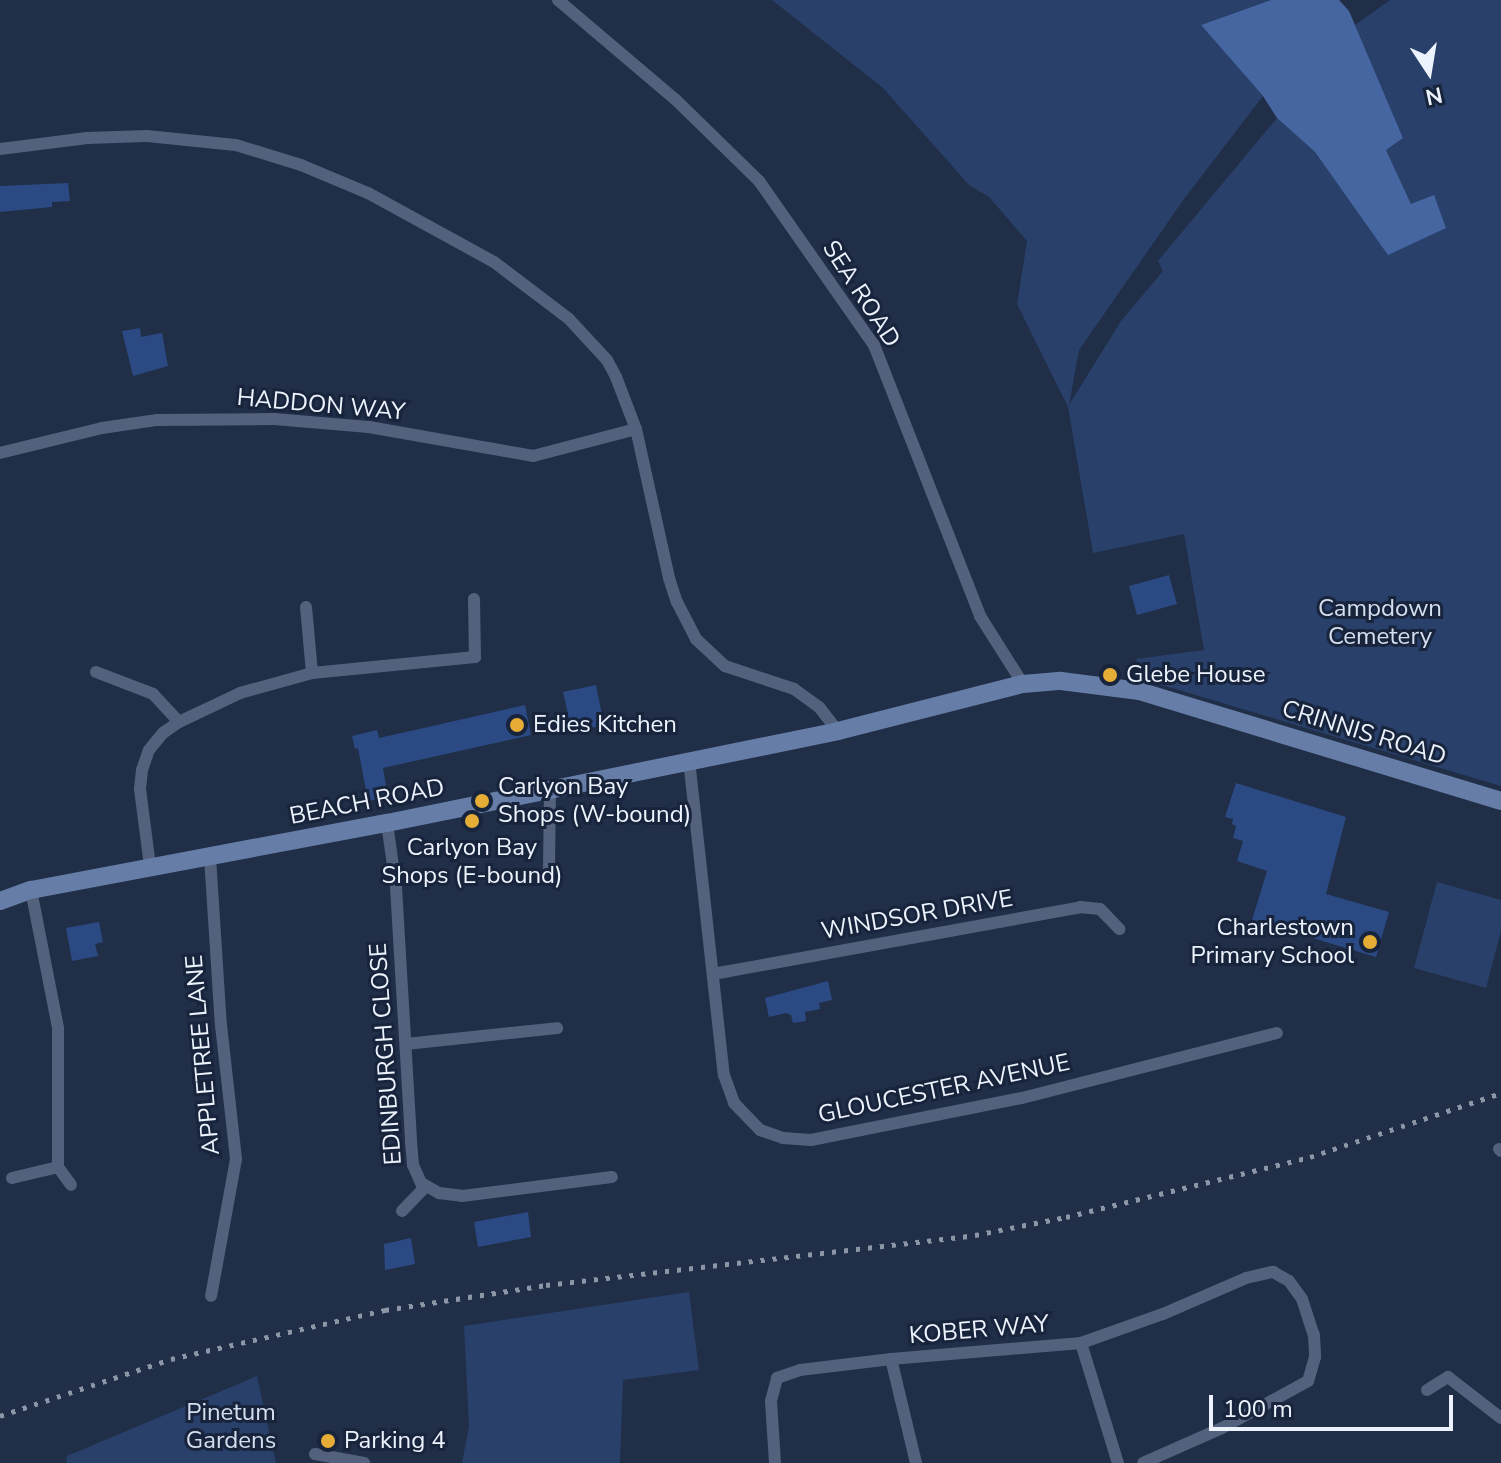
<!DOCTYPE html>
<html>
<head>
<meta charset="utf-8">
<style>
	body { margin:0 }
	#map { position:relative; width:1501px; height:1463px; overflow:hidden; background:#202e47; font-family:"Nunito Sans",sans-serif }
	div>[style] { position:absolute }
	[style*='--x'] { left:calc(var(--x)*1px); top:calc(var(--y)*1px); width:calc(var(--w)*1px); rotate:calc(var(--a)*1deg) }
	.green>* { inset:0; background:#29406b }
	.forest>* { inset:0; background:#4666a1 }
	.building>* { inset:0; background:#2b4a83 }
	.street>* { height:12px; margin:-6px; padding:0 6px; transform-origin:6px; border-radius:6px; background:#53617c }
	.secondary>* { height:18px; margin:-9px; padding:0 9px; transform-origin:9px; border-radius:9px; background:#667da7 }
	.rail>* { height:5px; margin-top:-2.5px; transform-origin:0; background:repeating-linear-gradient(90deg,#8c96a7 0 4px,transparent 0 12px) }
	.dots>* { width:22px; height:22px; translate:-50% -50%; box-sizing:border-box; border:4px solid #17243c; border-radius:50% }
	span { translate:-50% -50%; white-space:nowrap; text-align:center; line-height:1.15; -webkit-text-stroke:6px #17243c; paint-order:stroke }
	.street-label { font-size:24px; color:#edf3fd }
	.park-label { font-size:24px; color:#d4deef }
	.poi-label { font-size:24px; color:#edf3fd }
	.left { translate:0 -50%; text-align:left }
	.right { translate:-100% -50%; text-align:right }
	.north { position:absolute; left:1389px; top:32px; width:80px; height:80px; -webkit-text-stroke:6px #17243c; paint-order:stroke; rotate:168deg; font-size:22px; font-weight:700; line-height:32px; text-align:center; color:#edf3fd }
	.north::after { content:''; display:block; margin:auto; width:28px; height:36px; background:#edf3fd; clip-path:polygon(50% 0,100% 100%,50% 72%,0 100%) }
	.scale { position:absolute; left:1209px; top:1395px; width:244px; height:36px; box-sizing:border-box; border:4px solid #edf3fd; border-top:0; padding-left:10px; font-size:24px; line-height:28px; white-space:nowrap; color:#edf3fd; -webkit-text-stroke:6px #17243c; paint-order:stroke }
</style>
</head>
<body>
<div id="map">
	<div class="green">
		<i style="clip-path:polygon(772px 0,1271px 0,1201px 25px,1263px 96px,1184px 199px,1079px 350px,1069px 405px,1121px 321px,1163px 271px,1158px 261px,1277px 118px,1315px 152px,1388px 254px,1411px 204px,1386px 150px,1403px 138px,1355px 25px,1390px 0,1501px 0,1501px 786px,1145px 680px,1136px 659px,1204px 650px,1184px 534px,1093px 553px,1068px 407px,1017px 304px,1027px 241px,989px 197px,969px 185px,883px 88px)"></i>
		<i style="clip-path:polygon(1437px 882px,1501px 900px,1501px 931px,1486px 988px,1414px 968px)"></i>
		<i style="clip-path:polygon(689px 1292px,699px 1370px,623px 1380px,620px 1463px,462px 1463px,469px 1426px,464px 1326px)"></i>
		<i style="clip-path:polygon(257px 1376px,276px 1463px,66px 1463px,67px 1456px)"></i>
	</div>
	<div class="forest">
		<i style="clip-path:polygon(1271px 0,1339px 0,1349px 11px,1403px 138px,1386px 150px,1411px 204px,1434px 195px,1446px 228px,1388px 255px,1315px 152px,1277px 118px,1263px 96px,1201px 25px)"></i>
	</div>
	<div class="building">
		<i style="clip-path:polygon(68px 183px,70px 201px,52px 202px,52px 207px,0 212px,0 186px)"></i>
		<i style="clip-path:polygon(140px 328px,141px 337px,162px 333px,168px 366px,133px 376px,122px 331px)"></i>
		<i style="clip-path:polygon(1169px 575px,1177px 604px,1137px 615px,1129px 586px)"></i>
		<i style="clip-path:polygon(596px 685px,604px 725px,572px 732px,563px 692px)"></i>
		<i style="clip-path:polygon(525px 705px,531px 735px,383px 768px,388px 797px,368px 801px,358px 748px,355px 749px,352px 736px,377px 730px,379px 738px)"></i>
		<i style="clip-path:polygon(1236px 783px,1346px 817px,1326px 894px,1389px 912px,1376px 957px,1252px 920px,1267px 871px,1237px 861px,1243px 841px,1233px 838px,1236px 826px,1232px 824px,1233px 819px,1225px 817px)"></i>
		<i style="clip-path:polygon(99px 922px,103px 942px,95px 944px,98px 956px,72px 961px,66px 928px)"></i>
		<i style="clip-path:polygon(828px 981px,832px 1000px,819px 1003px,820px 1009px,805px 1012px,806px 1021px,793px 1023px,791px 1015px,786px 1013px,769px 1017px,765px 998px)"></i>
		<i style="clip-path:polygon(528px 1212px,531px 1237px,478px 1247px,474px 1222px)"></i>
		<i style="clip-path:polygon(411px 1238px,415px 1264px,385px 1270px,384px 1244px)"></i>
	</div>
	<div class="street">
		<i style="--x:558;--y:0;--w:155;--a:40.3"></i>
		<i style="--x:676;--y:100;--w:116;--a:44.3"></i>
		<i style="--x:759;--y:181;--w:200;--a:55"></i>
		<i style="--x:874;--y:345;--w:291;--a:68.6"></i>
		<i style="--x:980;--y:616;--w:80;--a:57.7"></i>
		<i style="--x:0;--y:149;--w:88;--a:-7.2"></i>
		<i style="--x:87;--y:138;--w:60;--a:-1.9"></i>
		<i style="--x:147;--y:136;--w:89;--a:5.8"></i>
		<i style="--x:236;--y:145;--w:68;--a:17.1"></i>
		<i style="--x:301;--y:165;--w:73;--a:22.7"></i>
		<i style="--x:368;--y:193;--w:144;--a:28.7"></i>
		<i style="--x:494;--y:262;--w:94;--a:37.2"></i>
		<i style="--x:569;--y:319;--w:56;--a:47.2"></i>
		<i style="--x:607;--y:360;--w:19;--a:62"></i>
		<i style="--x:616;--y:377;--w:56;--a:69"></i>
		<i style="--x:636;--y:429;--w:153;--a:77.5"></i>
		<i style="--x:669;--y:578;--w:25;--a:72"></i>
		<i style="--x:677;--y:602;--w:42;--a:62.8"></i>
		<i style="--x:696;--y:639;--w:40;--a:43"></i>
		<i style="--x:725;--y:666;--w:73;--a:18.4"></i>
		<i style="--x:794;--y:689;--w:31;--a:36"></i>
		<i style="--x:819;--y:707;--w:31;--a:52"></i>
		<i style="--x:0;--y:453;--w:105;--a:-13.8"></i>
		<i style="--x:102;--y:428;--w:56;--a:-8.3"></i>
		<i style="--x:157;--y:420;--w:117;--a:-0.5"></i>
		<i style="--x:274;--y:419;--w:95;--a:4.8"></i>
		<i style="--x:369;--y:427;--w:167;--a:10"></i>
		<i style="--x:533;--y:456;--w:106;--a:-14.7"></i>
		<i style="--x:306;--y:607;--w:66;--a:84.8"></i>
		<i style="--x:96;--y:672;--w:61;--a:21.1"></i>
		<i style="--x:153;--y:694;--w:38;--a:47"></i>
		<i style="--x:689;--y:760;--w:317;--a:83.7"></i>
		<i style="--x:724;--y:1075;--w:30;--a:70"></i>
		<i style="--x:734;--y:1103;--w:37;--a:46"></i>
		<i style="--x:760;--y:1130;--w:24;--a:19"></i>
		<i style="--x:783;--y:1138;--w:28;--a:4"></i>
		<i style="--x:811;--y:1140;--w:215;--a:-11.3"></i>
		<i style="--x:1022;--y:1098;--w:263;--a:-14.3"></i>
		<i style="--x:387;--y:823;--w:65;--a:82"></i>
		<i style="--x:396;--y:887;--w:255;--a:86.6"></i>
		<i style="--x:411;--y:1142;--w:23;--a:85"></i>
		<i style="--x:413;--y:1165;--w:20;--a:66"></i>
		<i style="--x:421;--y:1183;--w:21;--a:29"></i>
		<i style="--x:439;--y:1193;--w:23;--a:7"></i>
		<i style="--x:462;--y:1196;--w:151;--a:-7.2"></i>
		<i style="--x:210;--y:857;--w:168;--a:86.3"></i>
		<i style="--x:221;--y:1025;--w:135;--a:83.6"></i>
		<i style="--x:236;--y:1159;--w:139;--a:100.3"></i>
		<i style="--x:150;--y:866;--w:78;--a:-97.4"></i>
		<i style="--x:140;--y:789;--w:19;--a:-84"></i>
		<i style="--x:142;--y:770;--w:21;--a:-71"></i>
		<i style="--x:149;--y:750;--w:22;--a:-51"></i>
		<i style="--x:163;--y:733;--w:19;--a:-35"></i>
		<i style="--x:179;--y:722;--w:68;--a:-25.4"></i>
		<i style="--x:240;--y:693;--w:75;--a:-15.5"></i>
		<i style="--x:312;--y:673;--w:164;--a:-5.6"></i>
		<i style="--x:475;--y:657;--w:58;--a:-91"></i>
		<i style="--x:549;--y:870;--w:80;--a:-89.3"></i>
		<i style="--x:31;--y:890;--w:141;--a:78.9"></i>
		<i style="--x:58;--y:1028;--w:139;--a:90"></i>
		<i style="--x:713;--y:974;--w:373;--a:-10.3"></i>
		<i style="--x:1080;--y:907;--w:20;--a:6"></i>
		<i style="--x:1100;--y:909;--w:28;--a:46"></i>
		<i style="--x:406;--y:1044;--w:152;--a:-6"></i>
		<i style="--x:1499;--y:1149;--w:3;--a:45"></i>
		<i style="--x:58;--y:1167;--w:22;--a:54"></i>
		<i style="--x:12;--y:1178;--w:47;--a:-13.4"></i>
		<i style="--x:402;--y:1211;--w:35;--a:-46"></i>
		<i style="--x:1081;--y:1343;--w:126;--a:72.9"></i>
		<i style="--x:1427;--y:1390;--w:25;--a:-32"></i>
		<i style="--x:1448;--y:1377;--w:67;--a:37.7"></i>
		<i style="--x:315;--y:1454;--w:50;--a:10.4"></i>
		<i style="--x:775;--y:1463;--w:62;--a:-93.7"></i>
		<i style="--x:771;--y:1401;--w:24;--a:-75"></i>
		<i style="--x:777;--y:1378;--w:24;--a:-19"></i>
		<i style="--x:800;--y:1370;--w:92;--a:-6.9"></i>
		<i style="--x:916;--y:1463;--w:107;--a:-103.5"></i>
		<i style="--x:891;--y:1359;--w:191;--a:-4.8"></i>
		<i style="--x:1081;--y:1343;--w:87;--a:-19.5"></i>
		<i style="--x:1163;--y:1314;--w:90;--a:-23.4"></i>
		<i style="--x:1246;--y:1278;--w:28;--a:-13"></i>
		<i style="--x:1273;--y:1272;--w:18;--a:29"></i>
		<i style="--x:1289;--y:1281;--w:22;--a:54"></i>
		<i style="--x:1302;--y:1299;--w:38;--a:72"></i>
		<i style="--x:1314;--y:1335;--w:22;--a:87"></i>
		<i style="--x:1315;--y:1357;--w:25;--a:106"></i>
		<i style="--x:1308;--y:1381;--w:98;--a:151.3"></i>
		<i style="--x:1222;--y:1428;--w:86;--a:156.1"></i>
	</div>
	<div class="secondary">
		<i style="--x:0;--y:901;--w:33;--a:-20"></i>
		<i style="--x:31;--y:890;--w:362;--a:-10.7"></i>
		<i style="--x:387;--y:823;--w:460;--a:-11.5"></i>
		<i style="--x:838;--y:731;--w:191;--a:-14.3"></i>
		<i style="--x:1023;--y:684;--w:38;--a:-5"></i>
		<i style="--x:1061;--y:681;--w:79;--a:7.3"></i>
		<i style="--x:1139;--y:691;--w:378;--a:16.9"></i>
	</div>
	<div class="rail">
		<i style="--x:0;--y:1416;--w:180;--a:-18.4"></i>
		<i style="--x:171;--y:1359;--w:220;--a:-12.9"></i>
		<i style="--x:385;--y:1310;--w:163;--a:-8.8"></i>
		<i style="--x:546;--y:1285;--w:432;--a:-6.6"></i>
		<i style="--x:975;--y:1235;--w:93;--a:-11.2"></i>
		<i style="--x:1066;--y:1217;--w:251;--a:-13.8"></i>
		<i style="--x:1310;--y:1157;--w:201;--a:-18.5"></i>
	</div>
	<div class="dots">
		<i style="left:1110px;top:675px;background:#e5ad36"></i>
		<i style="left:517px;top:725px;background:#e5ad36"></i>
		<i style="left:482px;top:801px;background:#e5ad36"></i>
		<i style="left:472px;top:821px;background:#e5ad36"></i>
		<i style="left:1370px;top:942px;background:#e5ad36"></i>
		<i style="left:328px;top:1441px;background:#e5ad36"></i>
	</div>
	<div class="street-label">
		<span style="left:861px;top:294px;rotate:57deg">SEA ROAD</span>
		<span style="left:321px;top:405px;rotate:5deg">HADDON WAY</span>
		<span style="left:1364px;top:733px;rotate:17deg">CRINNIS ROAD</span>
		<span style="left:367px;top:802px;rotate:-11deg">BEACH ROAD</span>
		<span style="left:917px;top:915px;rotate:-10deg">WINDSOR DRIVE</span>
		<span style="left:386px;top:1054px;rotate:-94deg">EDINBURGH CLOSE</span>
		<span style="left:203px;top:1055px;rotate:-95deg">APPLETREE LANE</span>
		<span style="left:944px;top:1089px;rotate:-12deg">GLOUCESTER AVENUE</span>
		<span style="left:979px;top:1330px;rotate:-5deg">KOBER WAY</span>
	</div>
	<div class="park-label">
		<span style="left:1380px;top:623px">Campdown<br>Cemetery</span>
		<span style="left:231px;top:1427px">Pinetum<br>Gardens</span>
	</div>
	<div class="poi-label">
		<span class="left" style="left:1126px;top:675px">Glebe House</span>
		<span class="left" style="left:533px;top:725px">Edies Kitchen</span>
		<span class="left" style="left:498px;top:801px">Carlyon Bay<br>Shops (W-bound)</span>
		<span style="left:472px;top:862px">Carlyon Bay<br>Shops (E-bound)</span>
		<span class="right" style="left:1354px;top:942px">Charlestown<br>Primary School</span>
		<span class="left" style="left:344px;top:1441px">Parking 4</span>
	</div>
	<div class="north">N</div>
	<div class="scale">100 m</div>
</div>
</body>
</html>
